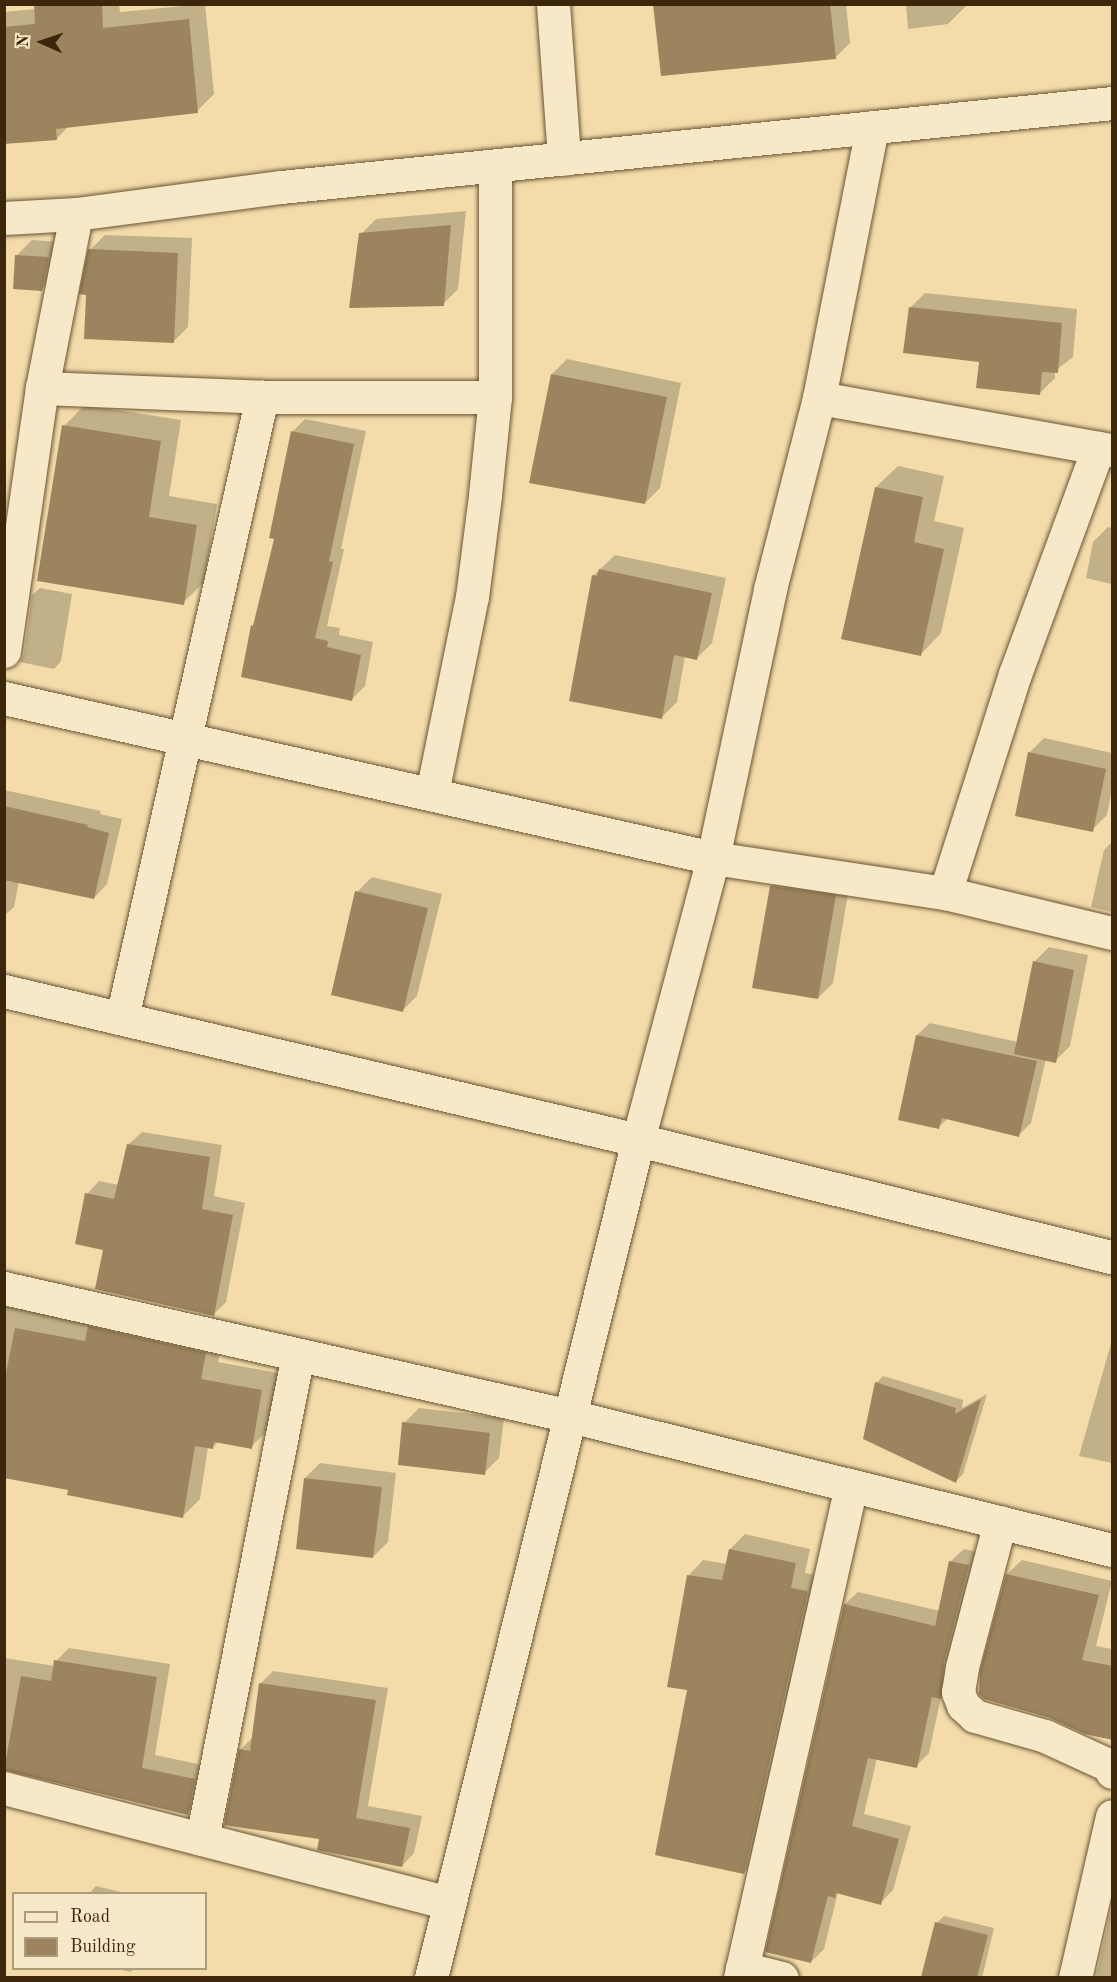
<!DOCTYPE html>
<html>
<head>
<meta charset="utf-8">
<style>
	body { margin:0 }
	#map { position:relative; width:1117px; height:1982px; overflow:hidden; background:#f3dcaa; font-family:"Old Standard TT",serif }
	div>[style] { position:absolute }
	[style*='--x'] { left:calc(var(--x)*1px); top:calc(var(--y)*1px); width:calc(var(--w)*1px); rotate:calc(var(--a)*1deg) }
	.shadow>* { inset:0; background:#0003 }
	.building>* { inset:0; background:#9c855e }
	.roads { filter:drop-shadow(0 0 2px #6a5434) drop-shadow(0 0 2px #6a5434) }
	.minor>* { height:33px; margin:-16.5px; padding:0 16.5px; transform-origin:16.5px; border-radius:16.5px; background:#f7e8c8 }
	span { translate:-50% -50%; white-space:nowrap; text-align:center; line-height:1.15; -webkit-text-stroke:4.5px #f7e8c8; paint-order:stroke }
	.frame { position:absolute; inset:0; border:6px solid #3d270c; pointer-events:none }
	.legend { position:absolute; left:12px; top:1892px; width:195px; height:78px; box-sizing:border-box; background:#f7e8c8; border:2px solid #ad9b7d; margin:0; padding:8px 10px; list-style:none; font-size:18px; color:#3d270c }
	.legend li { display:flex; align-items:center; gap:12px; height:30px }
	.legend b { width:30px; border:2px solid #ad9b7d }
	.north { position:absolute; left:12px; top:12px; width:60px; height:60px; -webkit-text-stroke:4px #f7e8c8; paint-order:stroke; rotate:273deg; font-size:16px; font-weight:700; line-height:24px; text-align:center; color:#3d270c }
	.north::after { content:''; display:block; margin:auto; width:21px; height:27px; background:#3d270c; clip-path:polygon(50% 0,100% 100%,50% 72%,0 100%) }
</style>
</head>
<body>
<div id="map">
	<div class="shadow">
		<i style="clip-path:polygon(35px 4px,119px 4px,120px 12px,205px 4px,214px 94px,197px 111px,69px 126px,56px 139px,4px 143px,4px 12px,36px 9px)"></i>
		<i style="clip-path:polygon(655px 4px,846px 4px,850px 43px,835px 58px)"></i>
		<i style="clip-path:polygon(906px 4px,968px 4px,948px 24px,908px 29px)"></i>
		<i style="clip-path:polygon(466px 211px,458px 289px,443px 304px,361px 234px,376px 219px)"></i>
		<i style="clip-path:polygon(105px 235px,192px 238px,188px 327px,173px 342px,90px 250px)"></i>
		<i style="clip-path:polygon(32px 240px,63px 242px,56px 275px,41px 290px,17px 255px)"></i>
		<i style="clip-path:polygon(925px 293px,1077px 309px,1073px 357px,1055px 371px,1055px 378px,1040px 393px,981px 361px,910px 308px)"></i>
		<i style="clip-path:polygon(567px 359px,681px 383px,660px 488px,645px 503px,531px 482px,552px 374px)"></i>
		<i style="clip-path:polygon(85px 405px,181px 420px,169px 496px,217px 504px,204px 582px,183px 603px,64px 426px)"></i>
		<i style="clip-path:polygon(305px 419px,366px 431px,341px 549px,344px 549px,327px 626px,340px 628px,339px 635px,373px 642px,365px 686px,352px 699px,252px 626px,256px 622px,276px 538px,271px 537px,293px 431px)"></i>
		<i style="clip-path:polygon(898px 466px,944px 476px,934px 521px,964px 528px,941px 633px,920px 655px,843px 638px,876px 487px)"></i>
		<i style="clip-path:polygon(1108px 527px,1112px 528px,1112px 584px,1086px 578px,1093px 542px)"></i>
		<i style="clip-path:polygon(615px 555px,726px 578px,712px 643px,697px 658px,685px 656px,677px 702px,662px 717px,593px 576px)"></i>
		<i style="clip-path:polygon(40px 588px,72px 594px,61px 661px,54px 669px,20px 662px,24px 654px,32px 595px)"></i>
		<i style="clip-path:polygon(1044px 738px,1112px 753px,1112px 789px,1107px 815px,1092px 830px,1029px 753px)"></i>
		<i style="clip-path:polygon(4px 790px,101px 811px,100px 814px,122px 819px,107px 884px,94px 898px,19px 881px,14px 907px,4px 916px)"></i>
		<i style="clip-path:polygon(1112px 842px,1112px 912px,1091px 907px,1104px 850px)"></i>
		<i style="clip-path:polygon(787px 871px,850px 881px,833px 983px,818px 998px,772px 886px)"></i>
		<i style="clip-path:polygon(372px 877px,442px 894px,417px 996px,402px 1011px,357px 892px)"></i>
		<i style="clip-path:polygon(1049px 947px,1088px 955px,1070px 1046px,1055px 1061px,1046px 1059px,1031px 1123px,1019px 1135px,948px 1118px,939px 1127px,900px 1118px,917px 1035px,930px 1023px,1018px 1042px,1034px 962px)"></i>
		<i style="clip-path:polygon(142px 1132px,222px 1145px,214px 1196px,245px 1203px,226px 1302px,213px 1315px,87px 1194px,99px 1181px,119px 1185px,129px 1144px)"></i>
		<i style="clip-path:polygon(4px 1306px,93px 1323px,223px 1336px,218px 1362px,278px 1373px,268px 1430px,251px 1447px,219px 1441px,213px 1447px,208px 1447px,200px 1499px,183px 1516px,70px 1489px,4px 1385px)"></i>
		<i style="clip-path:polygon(1112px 1340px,1112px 1463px,1079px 1456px)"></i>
		<i style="clip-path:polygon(883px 1376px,963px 1400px,962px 1408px,987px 1394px,963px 1474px,956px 1481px,876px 1383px)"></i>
		<i style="clip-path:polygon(419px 1408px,504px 1418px,499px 1458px,484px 1473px,404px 1423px)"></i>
		<i style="clip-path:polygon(320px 1463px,396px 1473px,388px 1542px,373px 1557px,305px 1478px)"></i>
		<i style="clip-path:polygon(745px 1534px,810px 1549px,805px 1573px,821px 1576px,759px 1858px,744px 1873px,689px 1689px,689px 1575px,703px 1560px,727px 1564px,730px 1549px)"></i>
		<i style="clip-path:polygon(964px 1549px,981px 1553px,953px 1685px,941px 1697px,929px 1753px,916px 1766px,877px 1758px,864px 1814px,911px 1826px,893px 1890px,880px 1903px,838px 1892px,824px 1949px,811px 1962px,845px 1604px,858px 1592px,940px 1611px,951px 1561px)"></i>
		<i style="clip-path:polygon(1022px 1560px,1112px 1581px,1096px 1646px,1112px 1649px,1112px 1738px,1051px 1717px,1007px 1574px)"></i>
		<i style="clip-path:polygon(69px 1648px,170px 1664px,155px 1755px,207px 1766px,201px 1800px,187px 1813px,4px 1769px,4px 1658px,55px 1666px,56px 1661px)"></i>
		<i style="clip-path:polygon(273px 1671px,388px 1688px,368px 1806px,422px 1816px,414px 1853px,402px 1866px,321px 1838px,240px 1750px,253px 1737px,261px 1683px)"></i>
		<i style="clip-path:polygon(96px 1886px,129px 1894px,89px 1894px)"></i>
		<i style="clip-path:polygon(1112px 1905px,1112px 1978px,1096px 1978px)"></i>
		<i style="clip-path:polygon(944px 1916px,994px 1928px,982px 1978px,922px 1978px,937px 1923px)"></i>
		<i style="clip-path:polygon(114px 1968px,134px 1968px,131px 1972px)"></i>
	</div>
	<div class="building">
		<i style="clip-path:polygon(34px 4px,102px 4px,103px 28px,189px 19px,198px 113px,56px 129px,57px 140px,4px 144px,4px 27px,35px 24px)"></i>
		<i style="clip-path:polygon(653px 4px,830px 4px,836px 59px,661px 76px)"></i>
		<i style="clip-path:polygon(451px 225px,444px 306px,349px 308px,359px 233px)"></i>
		<i style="clip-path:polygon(88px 249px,178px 253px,174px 343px,84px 339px,86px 295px,79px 294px)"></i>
		<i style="clip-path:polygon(15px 255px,49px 257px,42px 291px,13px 289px)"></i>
		<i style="clip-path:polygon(909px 307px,1062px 323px,1058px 373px,1042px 372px,1040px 395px,976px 388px,979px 362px,903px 353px)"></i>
		<i style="clip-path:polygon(551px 374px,667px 397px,645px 504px,529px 483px)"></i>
		<i style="clip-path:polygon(62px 425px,161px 441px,149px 517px,197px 525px,184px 605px,37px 581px)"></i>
		<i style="clip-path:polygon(291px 431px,354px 444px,329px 561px,333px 562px,315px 638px,328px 641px,327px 647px,361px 655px,352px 701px,241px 677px,251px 625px,253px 626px,274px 539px,269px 538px)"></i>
		<i style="clip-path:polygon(875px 487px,923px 497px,914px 542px,944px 549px,921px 656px,841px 639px)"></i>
		<i style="clip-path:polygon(599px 569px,712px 593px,697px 660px,674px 655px,662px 719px,569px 701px,592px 575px,597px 576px)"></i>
		<i style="clip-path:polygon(1028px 752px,1106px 769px,1093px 832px,1015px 816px)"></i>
		<i style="clip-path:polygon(4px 806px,88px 825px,87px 827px,109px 833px,94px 899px,4px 880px)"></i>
		<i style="clip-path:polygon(770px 886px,836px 895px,818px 999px,752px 988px)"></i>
		<i style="clip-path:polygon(355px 891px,428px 908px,403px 1012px,331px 995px)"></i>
		<i style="clip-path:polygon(1033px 961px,1074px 970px,1056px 1063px,1014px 1054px)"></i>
		<i style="clip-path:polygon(916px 1035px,1037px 1061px,1019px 1137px,942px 1118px,939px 1129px,898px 1120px)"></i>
		<i style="clip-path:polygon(127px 1144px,210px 1157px,202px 1209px,233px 1215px,214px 1316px,95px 1289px,103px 1250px,75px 1244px,85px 1193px,114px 1199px)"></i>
		<i style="clip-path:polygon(88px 1326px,206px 1353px,201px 1379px,262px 1390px,252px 1449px,214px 1442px,213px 1449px,195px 1446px,183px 1518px,67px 1495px,68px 1490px,4px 1478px,4px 1383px,15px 1328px,85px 1341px)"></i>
		<i style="clip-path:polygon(875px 1382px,956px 1408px,955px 1414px,981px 1399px,956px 1483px,863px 1439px)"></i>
		<i style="clip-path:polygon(402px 1422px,490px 1433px,485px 1475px,398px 1465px)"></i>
		<i style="clip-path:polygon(304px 1478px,382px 1487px,373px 1558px,296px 1549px)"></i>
		<i style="clip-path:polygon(729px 1549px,796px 1563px,791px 1588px,807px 1591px,807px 1595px,744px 1874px,655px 1855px,687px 1690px,667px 1687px,687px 1575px,722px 1580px)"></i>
		<i style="clip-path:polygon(949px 1561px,969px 1565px,944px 1662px,941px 1699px,932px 1697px,917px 1768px,868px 1758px,852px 1826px,899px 1839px,881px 1905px,836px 1893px,835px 1898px,828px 1896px,811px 1963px,765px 1952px,844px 1604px,935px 1626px)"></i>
		<i style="clip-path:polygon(1006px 1574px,1099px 1595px,1082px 1660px,1113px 1666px,1113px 1740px,1085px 1734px,1050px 1718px,984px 1699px,979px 1694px,980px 1671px)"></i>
		<i style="clip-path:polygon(54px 1660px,157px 1677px,142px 1768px,195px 1779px,188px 1815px,4px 1770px,21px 1676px,51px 1681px)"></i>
		<i style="clip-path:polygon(259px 1683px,376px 1700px,356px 1818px,410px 1828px,402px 1867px,317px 1850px,319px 1839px,224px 1825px,239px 1749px,250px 1751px)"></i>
		<i style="clip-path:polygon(935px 1922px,988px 1935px,977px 1977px,921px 1977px)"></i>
	</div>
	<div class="roads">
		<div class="minor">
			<i style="--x:553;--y:4;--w:155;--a:85.9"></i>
			<i style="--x:4;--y:218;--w:72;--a:-3.2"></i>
			<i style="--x:76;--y:214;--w:207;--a:-7.5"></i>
			<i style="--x:281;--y:187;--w:835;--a:-5.77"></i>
			<i style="--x:42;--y:388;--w:220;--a:2.3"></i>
			<i style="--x:262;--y:397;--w:233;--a:0"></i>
			<i style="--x:819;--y:398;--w:298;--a:10.1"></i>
			<i style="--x:4;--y:651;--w:266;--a:-81.8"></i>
			<i style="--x:42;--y:388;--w:177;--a:-78.9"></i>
			<i style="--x:4;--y:698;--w:727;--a:12.72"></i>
			<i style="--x:713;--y:858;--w:235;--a:8.6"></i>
			<i style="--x:945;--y:893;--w:172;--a:13.5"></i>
			<i style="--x:432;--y:793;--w:200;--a:-78.5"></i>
			<i style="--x:472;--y:597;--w:103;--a:-82.7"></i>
			<i style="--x:485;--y:495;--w:99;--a:-84.2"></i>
			<i style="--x:495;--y:397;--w:231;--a:-90"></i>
			<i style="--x:945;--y:893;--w:230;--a:-72.3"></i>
			<i style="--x:1015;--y:674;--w:241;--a:-69.8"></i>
			<i style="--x:4;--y:991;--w:651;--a:13.23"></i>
			<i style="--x:638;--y:1140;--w:488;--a:13.9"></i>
			<i style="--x:122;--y:1018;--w:637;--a:-77.3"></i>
			<i style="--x:4;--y:1288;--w:580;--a:12.74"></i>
			<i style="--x:570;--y:1416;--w:558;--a:13.89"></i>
			<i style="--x:1000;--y:1522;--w:150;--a:104.7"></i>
			<i style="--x:962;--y:1667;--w:25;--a:99"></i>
			<i style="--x:958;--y:1692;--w:14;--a:69"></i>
			<i style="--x:963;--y:1705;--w:16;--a:43"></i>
			<i style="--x:975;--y:1716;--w:73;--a:15.9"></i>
			<i style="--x:1045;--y:1736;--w:69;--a:24.7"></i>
			<i style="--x:1108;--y:1765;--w:8;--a:60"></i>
			<i style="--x:4;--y:1788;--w:460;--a:14.5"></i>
			<i style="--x:202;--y:1839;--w:493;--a:-78.8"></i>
			<i style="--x:742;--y:1968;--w:41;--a:14"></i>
			<i style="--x:431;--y:1978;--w:863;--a:-76.12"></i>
			<i style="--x:638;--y:1140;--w:292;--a:-75.1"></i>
			<i style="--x:713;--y:858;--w:275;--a:-78"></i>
			<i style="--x:770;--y:589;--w:197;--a:-75.6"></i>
			<i style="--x:819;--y:398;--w:276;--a:-78.9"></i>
			<i style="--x:740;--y:1978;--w:504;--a:-77.29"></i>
			<i style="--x:1075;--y:1978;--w:166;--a:-77.1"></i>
		</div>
	</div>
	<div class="frame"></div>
	<ul class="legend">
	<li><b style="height:8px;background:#f7e8c8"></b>Road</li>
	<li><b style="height:16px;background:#9c855e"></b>Building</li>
	</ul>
	<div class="north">N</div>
</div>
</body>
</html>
